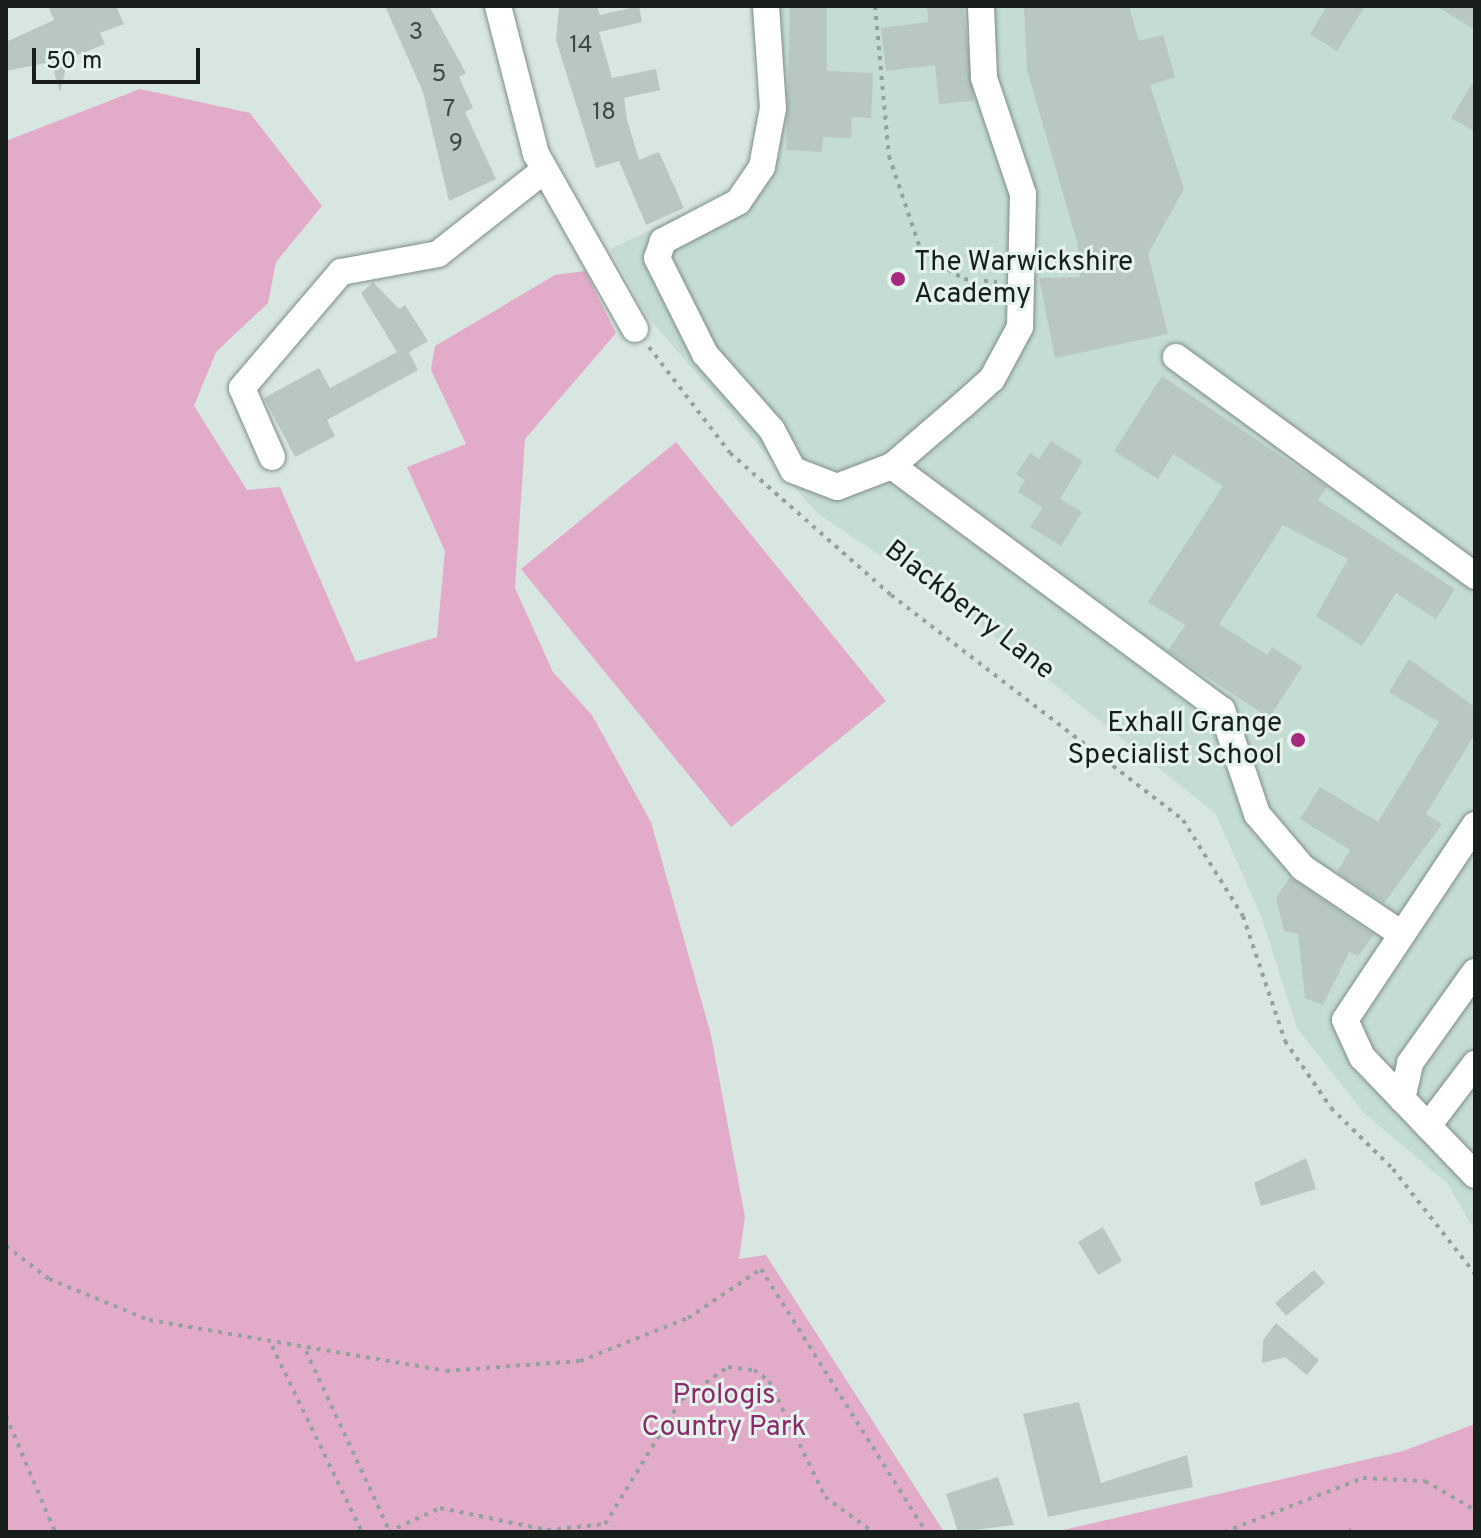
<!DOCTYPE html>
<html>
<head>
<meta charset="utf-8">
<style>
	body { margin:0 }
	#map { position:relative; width:1481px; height:1538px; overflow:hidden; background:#d7e6e0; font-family:Overpass,sans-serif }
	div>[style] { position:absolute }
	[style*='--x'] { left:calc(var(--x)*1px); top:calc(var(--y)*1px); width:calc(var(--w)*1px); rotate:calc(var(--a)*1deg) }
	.built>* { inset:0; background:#c5dcd3 }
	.green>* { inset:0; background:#e3abca }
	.building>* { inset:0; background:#b8c7c1 }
	.path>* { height:4px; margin-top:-2px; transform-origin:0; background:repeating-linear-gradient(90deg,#95a19c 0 4px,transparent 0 10px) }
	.roads { filter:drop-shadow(0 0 2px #7f8d88) drop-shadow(0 0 2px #7f8d88) }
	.minor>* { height:26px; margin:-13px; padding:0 13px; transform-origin:13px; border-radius:13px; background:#fff }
	.dots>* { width:22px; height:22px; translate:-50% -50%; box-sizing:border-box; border:4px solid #e4f3ed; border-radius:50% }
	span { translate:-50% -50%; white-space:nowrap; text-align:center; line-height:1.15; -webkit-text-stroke:6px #e4f3ed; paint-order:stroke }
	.number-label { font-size:24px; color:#404845 }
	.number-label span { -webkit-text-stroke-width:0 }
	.poi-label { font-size:28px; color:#181e1c }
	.left { translate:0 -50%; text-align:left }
	.right { translate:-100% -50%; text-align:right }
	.street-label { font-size:28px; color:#181e1c }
	.park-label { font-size:28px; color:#8c2a6a }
	.frame { position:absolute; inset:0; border:8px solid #181e1c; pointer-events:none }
	.scale { position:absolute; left:32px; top:48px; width:168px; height:36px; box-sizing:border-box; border:4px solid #181e1c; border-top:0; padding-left:10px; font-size:24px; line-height:28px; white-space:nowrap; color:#181e1c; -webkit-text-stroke:6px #e4f3ed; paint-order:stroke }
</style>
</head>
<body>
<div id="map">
	<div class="built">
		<i style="clip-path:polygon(751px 6px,1475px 6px,1475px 1231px,1447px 1183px,1364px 1113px,1297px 1028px,1262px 919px,1216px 814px,964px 612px,817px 513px,648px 317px,610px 249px,719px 198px,750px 171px,760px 106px)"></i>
	</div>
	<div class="green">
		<i style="clip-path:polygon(140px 89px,250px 113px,322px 206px,276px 262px,268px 303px,216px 352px,194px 406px,247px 490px,280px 487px,356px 662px,437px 637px,445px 551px,407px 467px,466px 444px,431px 370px,435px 346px,555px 275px,585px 271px,616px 333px,525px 439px,515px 588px,553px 672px,592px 715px,651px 822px,711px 1035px,745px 1217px,739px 1259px,766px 1255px,944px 1532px,6px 1532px,6px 141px)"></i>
		<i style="clip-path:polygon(676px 442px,886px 701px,731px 827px,521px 569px)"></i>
		<i style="clip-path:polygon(1475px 1424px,1475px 1532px,1055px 1532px,1403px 1451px)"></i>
	</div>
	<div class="building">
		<i style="clip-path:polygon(48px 6px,116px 6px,124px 24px,100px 33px,105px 44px,68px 59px,60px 92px,51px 62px,6px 71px,6px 42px,54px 20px)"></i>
		<i style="clip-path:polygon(385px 6px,429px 6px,466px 73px,459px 77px,473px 108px,465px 112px,496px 179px,449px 201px,423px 92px)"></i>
		<i style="clip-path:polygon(559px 6px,597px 6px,600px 15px,639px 6px,642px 22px,599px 32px,612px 78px,656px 69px,660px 90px,624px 98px,627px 120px,639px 160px,659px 152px,684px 208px,646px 225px,619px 161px,596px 168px,556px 40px)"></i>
		<i style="clip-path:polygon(790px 6px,827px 6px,827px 71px,873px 73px,871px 118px,852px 117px,851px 138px,823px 137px,822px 152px,786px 150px)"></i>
		<i style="clip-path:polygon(938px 6px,963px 6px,974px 101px,939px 104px,935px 65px,886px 71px,881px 28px,928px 22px,927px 7px)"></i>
		<i style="clip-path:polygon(1024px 6px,1129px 6px,1139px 41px,1163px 35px,1175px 77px,1150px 85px,1184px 189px,1148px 254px,1168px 334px,1055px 358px,1039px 278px,1080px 277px,1078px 245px,1027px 70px)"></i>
		<i style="clip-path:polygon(1327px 6px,1365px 6px,1337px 51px,1310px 34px)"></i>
		<i style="clip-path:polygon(1436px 6px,1475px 6px,1475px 30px)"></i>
		<i style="clip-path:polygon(1475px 79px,1475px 132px,1451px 118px)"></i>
		<i style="clip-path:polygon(373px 282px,399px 309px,405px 305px,428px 341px,409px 352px,418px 370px,327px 420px,335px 436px,295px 457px,264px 398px,319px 368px,330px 388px,397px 352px,361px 293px)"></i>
		<i style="clip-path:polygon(1162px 376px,1327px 487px,1318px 500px,1455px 589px,1436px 619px,1396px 593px,1362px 646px,1316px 616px,1348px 559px,1283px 525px,1219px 624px,1267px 655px,1272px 647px,1302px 667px,1269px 718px,1168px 651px,1185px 625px,1148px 602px,1223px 486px,1173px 454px,1158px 479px,1114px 451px)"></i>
		<i style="clip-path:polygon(1051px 441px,1083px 461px,1060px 499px,1082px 512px,1061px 546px,1030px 527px,1043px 508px,1018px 492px,1025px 480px,1016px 474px,1030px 453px,1039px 459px)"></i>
		<i style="clip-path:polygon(1409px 659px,1475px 707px,1475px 734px,1426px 814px,1442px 824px,1384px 903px,1337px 872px,1350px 850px,1300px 819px,1320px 787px,1378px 822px,1439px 722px,1389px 692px)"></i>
		<i style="clip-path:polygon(1290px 877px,1374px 935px,1358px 956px,1349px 952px,1323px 1005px,1305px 998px,1298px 934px,1284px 931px,1276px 898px)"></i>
		<i style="clip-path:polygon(1306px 1158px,1316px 1189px,1261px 1206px,1254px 1183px)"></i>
		<i style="clip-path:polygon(1103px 1227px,1122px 1261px,1098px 1275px,1078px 1242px)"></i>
		<i style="clip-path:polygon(1314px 1270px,1325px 1283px,1286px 1316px,1275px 1303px)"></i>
		<i style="clip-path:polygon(1276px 1323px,1319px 1360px,1307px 1375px,1285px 1357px,1262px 1363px,1263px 1340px)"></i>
		<i style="clip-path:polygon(1079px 1402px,1101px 1483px,1187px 1455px,1193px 1487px,1048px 1517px,1023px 1414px)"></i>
		<i style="clip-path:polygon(998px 1477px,1014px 1525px,958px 1532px,946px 1494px)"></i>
	</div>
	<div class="path">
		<i style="--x:875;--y:6;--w:151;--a:84.7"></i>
		<i style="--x:889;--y:156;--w:103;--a:71.4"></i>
		<i style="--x:922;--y:254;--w:49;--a:30.8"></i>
		<i style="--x:964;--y:279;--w:33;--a:5"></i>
		<i style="--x:649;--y:347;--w:133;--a:52.6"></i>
		<i style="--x:730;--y:453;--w:215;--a:41.4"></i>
		<i style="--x:891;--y:595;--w:369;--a:37.6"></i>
		<i style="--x:1183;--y:820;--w:113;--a:58"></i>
		<i style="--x:1243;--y:916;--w:132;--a:71.4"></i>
		<i style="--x:1285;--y:1041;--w:81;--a:55.5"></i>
		<i style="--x:1331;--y:1108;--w:87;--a:44.5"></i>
		<i style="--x:1393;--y:1169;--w:133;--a:52"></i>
		<i style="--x:6;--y:1246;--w:54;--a:37.5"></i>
		<i style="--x:49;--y:1279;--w:108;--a:22.3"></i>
		<i style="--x:149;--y:1320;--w:301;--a:9.7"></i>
		<i style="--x:446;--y:1371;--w:134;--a:-4.3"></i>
		<i style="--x:580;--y:1361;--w:116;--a:-21.7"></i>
		<i style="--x:688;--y:1318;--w:88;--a:-33.9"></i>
		<i style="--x:761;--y:1269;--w:310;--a:57.9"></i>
		<i style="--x:272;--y:1346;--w:207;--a:64.2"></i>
		<i style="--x:306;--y:1351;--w:200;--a:65.1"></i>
		<i style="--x:6;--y:1416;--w:126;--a:67.1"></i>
		<i style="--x:388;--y:1532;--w:57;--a:-24.8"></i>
		<i style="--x:440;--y:1508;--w:109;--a:11.6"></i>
		<i style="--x:547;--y:1530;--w:58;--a:-5.9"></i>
		<i style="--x:605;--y:1524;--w:145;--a:-58.5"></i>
		<i style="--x:681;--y:1400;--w:57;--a:-35.1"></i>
		<i style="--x:728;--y:1367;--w:26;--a:7"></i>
		<i style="--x:754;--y:1370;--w:19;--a:36"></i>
		<i style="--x:769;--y:1381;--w:129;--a:64.2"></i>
		<i style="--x:825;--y:1497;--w:59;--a:36.1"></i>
		<i style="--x:1224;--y:1532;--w:149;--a:-21.2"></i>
		<i style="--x:1363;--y:1478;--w:62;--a:2.8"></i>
		<i style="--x:1425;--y:1481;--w:58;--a:30.1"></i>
		<i style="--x:1348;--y:1532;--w:8;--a:-30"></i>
	</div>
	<div class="roads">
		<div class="minor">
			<i style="--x:498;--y:6;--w:153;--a:75.6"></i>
			<i style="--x:536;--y:154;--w:201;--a:60.5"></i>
			<i style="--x:766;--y:6;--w:102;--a:86.1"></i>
			<i style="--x:773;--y:108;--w:60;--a:100.6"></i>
			<i style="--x:762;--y:167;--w:42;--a:124.4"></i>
			<i style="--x:738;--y:202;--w:85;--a:152.5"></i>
			<i style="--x:663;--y:241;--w:18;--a:109"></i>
			<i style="--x:657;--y:258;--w:107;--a:63.4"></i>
			<i style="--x:705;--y:354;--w:101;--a:48.6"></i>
			<i style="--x:772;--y:430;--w:45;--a:62.3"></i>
			<i style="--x:793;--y:470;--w:47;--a:21.1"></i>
			<i style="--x:837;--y:487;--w:59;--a:-20.9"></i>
			<i style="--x:892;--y:466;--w:94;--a:-40.7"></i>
			<i style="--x:963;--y:405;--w:39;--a:-42"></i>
			<i style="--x:992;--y:379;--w:59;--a:-61.7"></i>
			<i style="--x:1020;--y:327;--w:133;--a:-88.7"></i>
			<i style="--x:1023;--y:194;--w:122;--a:-108.6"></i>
			<i style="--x:984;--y:78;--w:72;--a:-92.4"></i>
			<i style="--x:1176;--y:357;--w:371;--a:36.2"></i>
			<i style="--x:272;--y:457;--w:75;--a:-113.5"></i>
			<i style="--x:242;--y:388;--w:153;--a:-49.5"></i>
			<i style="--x:341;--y:272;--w:99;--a:-10.5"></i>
			<i style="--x:438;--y:254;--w:134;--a:-38.3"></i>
			<i style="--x:892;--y:466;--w:410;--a:36.5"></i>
			<i style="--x:1222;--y:710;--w:110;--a:71.4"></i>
			<i style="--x:1257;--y:814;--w:71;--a:49.6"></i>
			<i style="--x:1303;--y:868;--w:117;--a:33.8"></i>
			<i style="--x:1475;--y:825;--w:234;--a:123.7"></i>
			<i style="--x:1345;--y:1020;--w:41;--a:65.3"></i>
			<i style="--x:1362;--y:1057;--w:163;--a:46.2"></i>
			<i style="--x:1402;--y:1099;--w:37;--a:-77"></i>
			<i style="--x:1410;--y:1063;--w:112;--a:-54.5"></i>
			<i style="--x:1428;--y:1126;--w:78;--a:-52.8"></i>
		</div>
	</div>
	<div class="dots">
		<i style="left:898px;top:279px;background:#a5297c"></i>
		<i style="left:1298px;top:740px;background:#a5297c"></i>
	</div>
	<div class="number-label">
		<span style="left:416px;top:34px">3</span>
		<span style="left:581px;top:47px">14</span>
		<span style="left:439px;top:76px">5</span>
		<span style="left:449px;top:111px">7</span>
		<span style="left:604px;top:114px">18</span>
		<span style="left:456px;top:145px">9</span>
	</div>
	<div class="poi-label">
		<span class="left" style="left:914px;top:279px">The Warwickshire<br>Academy</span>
		<span class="right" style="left:1282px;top:740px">Exhall Grange<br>Specialist School</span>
	</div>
	<div class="street-label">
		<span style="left:969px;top:611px;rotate:38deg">Blackberry Lane</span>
	</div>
	<div class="park-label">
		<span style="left:724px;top:1412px">Prologis<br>Country Park</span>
	</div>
	<div class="frame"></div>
	<div class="scale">50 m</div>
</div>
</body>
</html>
